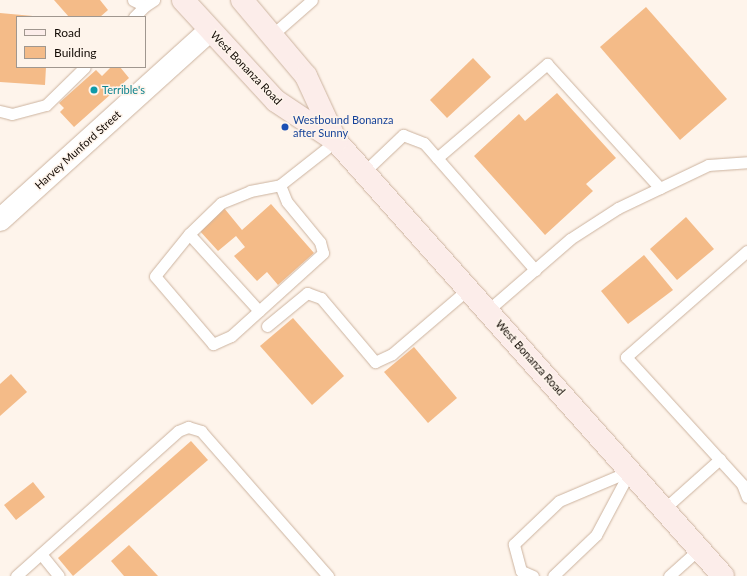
<!DOCTYPE html>
<html>
<head>
<meta charset="utf-8">
<style>
	body { margin:0 }
	#map { position:relative; width:747px; height:576px; overflow:hidden; background:#fef4eb; font-family:Lato,sans-serif }
	div>[style] { position:absolute }
	[style*='--x'] { left:calc(var(--x)*1px); top:calc(var(--y)*1px); width:calc(var(--w)*1px); rotate:calc(var(--a)*1deg) }
	.building>* { inset:0; background:#f4bb88 }
	.roads { filter:drop-shadow(0 0 1px #ccb39f) drop-shadow(0 0 1px #ccb39f) }
	.lane>* { height:11px; margin:-5.5px; padding:0 5.5px; transform-origin:5.5px; border-radius:5.5px; background:#fff }
	.street>* { height:22px; margin:-11px; padding:0 11px; transform-origin:11px; border-radius:11px; background:#fff }
	.secondary>* { height:22px; margin:-11px; padding:0 11px; transform-origin:11px; border-radius:11px; background:#fcedea }
	.dots>* { width:11px; height:11px; translate:-50% -50%; box-sizing:border-box; border:2px solid #fef4eb; border-radius:50% }
	span { translate:-50% -50%; white-space:nowrap; text-align:center; line-height:1.15; -webkit-text-stroke:3px #fef4eb; paint-order:stroke }
	.street-label { font-size:11px; color:#130b05 }
	.culture-label { font-size:11px; color:#0d838f }
	.left { translate:0 -50%; text-align:left }
	.transit-label { font-size:11px; color:#164399 }
	.legend { position:absolute; left:16px; top:16px; width:130px; height:52px; box-sizing:border-box; background:#fef4eb; border:1px solid #a0978f; margin:0; padding:5px 7px; list-style:none; font-size:12px; color:#130b05 }
	.legend li { display:flex; align-items:center; gap:8px; height:20px }
	.legend b { width:20px; border:1px solid #a0978f }
</style>
</head>
<body>
<div id="map">
	<div class="building">
		<i style="clip-path:polygon(54px 0,100px 0,108px 10px,100px 17px,69px 17px)"></i>
		<i style="clip-path:polygon(646px 7px,727px 99px,680px 140px,600px 47px)"></i>
		<i style="clip-path:polygon(0 13px,33px 16px,17px 17px,17px 67px,46px 67px,45px 85px,0 82px)"></i>
		<i style="clip-path:polygon(473px 58px,491px 77px,447px 118px,430px 100px)"></i>
		<i style="clip-path:polygon(111px 67px,120px 67px,129px 78px,74px 127px,60px 112px,64px 108px,59px 103px,96px 70px,102px 76px)"></i>
		<i style="clip-path:polygon(557px 93px,616px 158px,586px 184px,593px 191px,545px 235px,474px 156px,519px 114px,525px 121px)"></i>
		<i style="clip-path:polygon(271px 204px,314px 253px,278px 285px,267px 272px,257px 281px,234px 256px,245px 247px,236px 236px,218px 251px,199px 230px,224px 208px,242px 230px)"></i>
		<i style="clip-path:polygon(686px 217px,714px 249px,677px 280px,650px 249px)"></i>
		<i style="clip-path:polygon(644px 255px,673px 290px,628px 324px,601px 291px)"></i>
		<i style="clip-path:polygon(293px 318px,344px 376px,312px 405px,260px 346px)"></i>
		<i style="clip-path:polygon(414px 347px,457px 398px,428px 423px,384px 372px)"></i>
		<i style="clip-path:polygon(11px 374px,27px 392px,0 416px,0 384px)"></i>
		<i style="clip-path:polygon(191px 441px,208px 460px,73px 576px,58px 558px)"></i>
		<i style="clip-path:polygon(33px 482px,45px 497px,16px 520px,4px 505px)"></i>
		<i style="clip-path:polygon(129px 545px,158px 576px,124px 576px,111px 561px)"></i>
	</div>
	<div class="roads">
		<div class="lane">
			<i style="--x:133;--y:0;--w:13;--a:27"></i>
			<i style="--x:145;--y:6;--w:11;--a:-34"></i>
			<i style="--x:134;--y:17;--w:16;--a:-45"></i>
			<i style="--x:272;--y:35;--w:53;--a:-41.2"></i>
			<i style="--x:0;--y:111;--w:12;--a:14"></i>
			<i style="--x:12;--y:114;--w:35;--a:-15"></i>
			<i style="--x:46;--y:105;--w:54;--a:-44.3"></i>
			<i style="--x:437;--y:158;--w:145;--a:-40.5"></i>
			<i style="--x:547;--y:64;--w:168;--a:47.7"></i>
			<i style="--x:364;--y:172;--w:54;--a:-43.5"></i>
			<i style="--x:403;--y:135;--w:22;--a:21"></i>
			<i style="--x:424;--y:143;--w:169;--a:48.8"></i>
			<i style="--x:280;--y:185;--w:18;--a:68"></i>
			<i style="--x:287;--y:202;--w:52;--a:50.5"></i>
			<i style="--x:320;--y:242;--w:11;--a:75"></i>
			<i style="--x:323;--y:253;--w:124;--a:137.9"></i>
			<i style="--x:231;--y:336;--w:20;--a:156"></i>
			<i style="--x:213;--y:344;--w:89;--a:-130.5"></i>
			<i style="--x:155;--y:276;--w:54;--a:-51"></i>
			<i style="--x:189;--y:234;--w:45;--a:-44.1"></i>
			<i style="--x:221;--y:203;--w:31;--a:-22"></i>
			<i style="--x:250;--y:191;--w:31;--a:-11"></i>
			<i style="--x:280;--y:185;--w:71;--a:-38.2"></i>
			<i style="--x:189;--y:234;--w:104;--a:47.7"></i>
			<i style="--x:747;--y:251;--w:161;--a:138.8"></i>
			<i style="--x:626;--y:357;--w:172;--a:47.6"></i>
			<i style="--x:742;--y:484;--w:14;--a:69"></i>
			<i style="--x:487;--y:311;--w:110;--a:-40.9"></i>
			<i style="--x:570;--y:239;--w:57;--a:-32.9"></i>
			<i style="--x:618;--y:208;--w:100;--a:-25.5"></i>
			<i style="--x:708;--y:165;--w:39;--a:-4"></i>
			<i style="--x:267;--y:326;--w:52;--a:-39.5"></i>
			<i style="--x:307;--y:293;--w:15;--a:20"></i>
			<i style="--x:321;--y:298;--w:84;--a:49.8"></i>
			<i style="--x:375;--y:362;--w:19;--a:-25"></i>
			<i style="--x:392;--y:354;--w:100;--a:-40.5"></i>
			<i style="--x:664;--y:509;--w:75;--a:-41.8"></i>
			<i style="--x:41;--y:554;--w:28;--a:51"></i>
			<i style="--x:16;--y:576;--w:217;--a:-41.8"></i>
			<i style="--x:178;--y:431;--w:11;--a:-22"></i>
			<i style="--x:188;--y:427;--w:14;--a:17"></i>
			<i style="--x:201;--y:431;--w:193;--a:48.8"></i>
			<i style="--x:533;--y:576;--w:13;--a:-157"></i>
			<i style="--x:521;--y:571;--w:28;--a:-105"></i>
			<i style="--x:514;--y:544;--w:62;--a:-43.7"></i>
			<i style="--x:559;--y:501;--w:77;--a:-22.9"></i>
			<i style="--x:630;--y:471;--w:72;--a:118"></i>
			<i style="--x:596;--y:535;--w:59;--a:136.4"></i>
			<i style="--x:669;--y:576;--w:40;--a:-42"></i>
		</div>
		<div class="street">
			<i style="--x:0;--y:220;--w:283;--a:-42.1"></i>
		</div>
		<div class="secondary">
			<i style="--x:183;--y:0;--w:137;--a:47.4"></i>
			<i style="--x:276;--y:101;--w:72;--a:33.7"></i>
			<i style="--x:336;--y:141;--w:582;--a:48.34"></i>
			<i style="--x:242;--y:0;--w:99;--a:49.9"></i>
			<i style="--x:306;--y:76;--w:72;--a:65.2"></i>
		</div>
	</div>
	<div class="dots">
		<i style="left:94px;top:90px;background:#0f9aa8"></i>
		<i style="left:285px;top:127px;background:#1a4fb4"></i>
	</div>
	<div class="street-label">
		<span style="left:246px;top:68px;rotate:46deg">West Bonanza Road</span>
		<span style="left:78px;top:150px;rotate:-42deg">Harvey Munford Street</span>
		<span style="left:530px;top:358px;rotate:48deg">West Bonanza Road</span>
	</div>
	<div class="culture-label">
		<span class="left" style="left:102px;top:90px">Terrible's</span>
	</div>
	<div class="transit-label">
		<span class="left" style="left:293px;top:127px">Westbound Bonanza<br>after Sunny</span>
	</div>
	<ul class="legend">
	<li><b style="height:5px;background:#fcedea"></b>Road</li>
	<li><b style="height:11px;background:#f4bb88"></b>Building</li>
	</ul>
</div>
</body>
</html>
